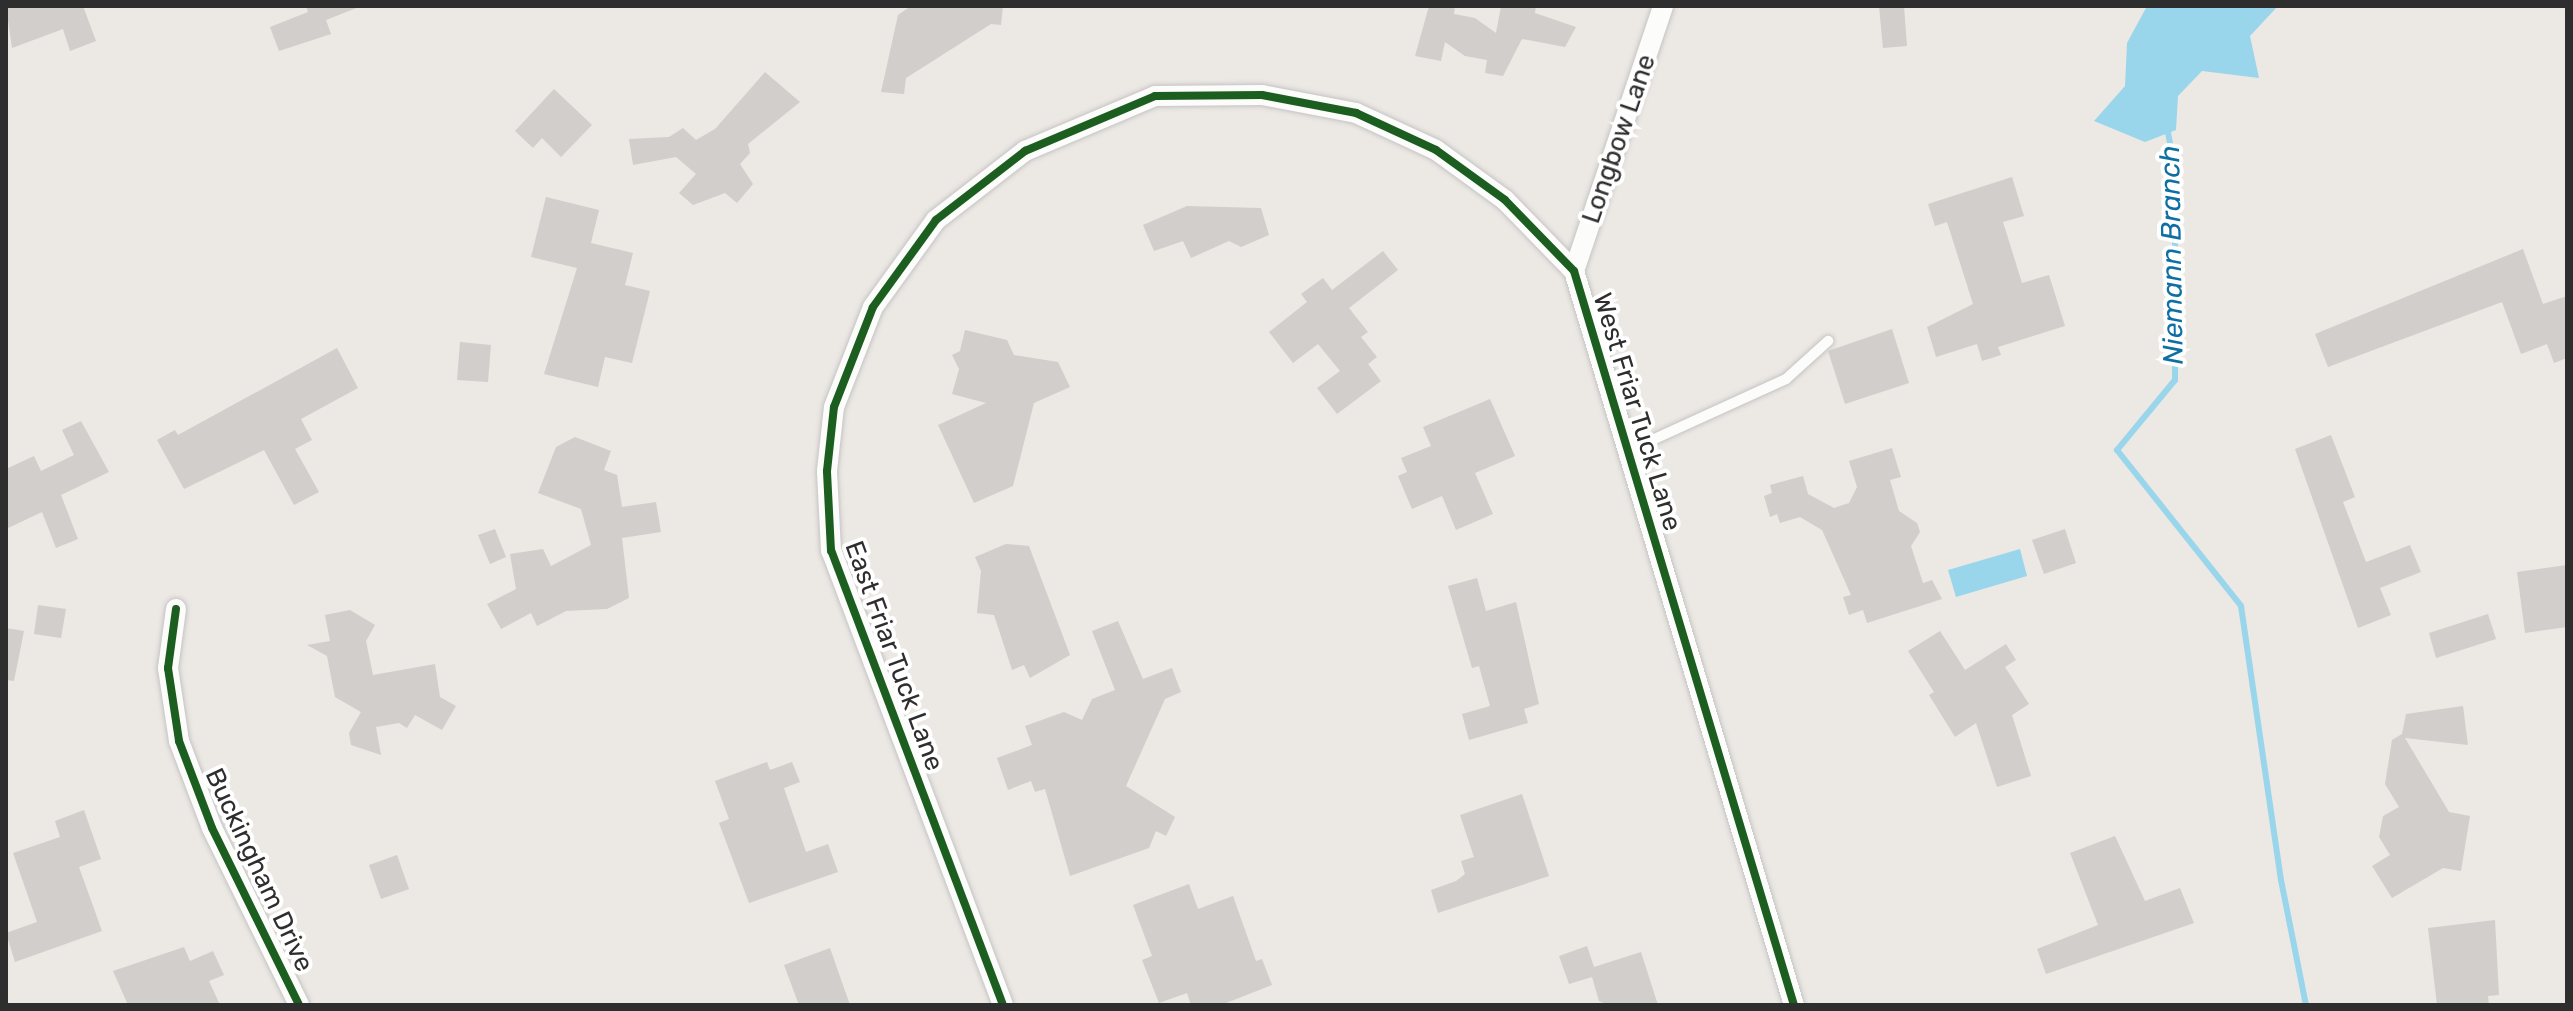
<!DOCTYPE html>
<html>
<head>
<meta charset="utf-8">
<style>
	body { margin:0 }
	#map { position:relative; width:2573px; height:1011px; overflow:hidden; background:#ece8e4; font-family:Rubik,sans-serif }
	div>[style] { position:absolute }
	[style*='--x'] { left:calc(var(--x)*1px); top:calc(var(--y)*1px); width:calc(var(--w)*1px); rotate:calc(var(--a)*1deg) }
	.water>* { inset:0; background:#99d6ec }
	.stream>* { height:6px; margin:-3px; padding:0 3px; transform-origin:3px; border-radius:3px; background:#99d6ec }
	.building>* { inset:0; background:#d1cecb }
	.roads { filter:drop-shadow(0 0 2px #c5c4c5) drop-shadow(0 0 2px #c5c4c5) }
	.lane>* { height:10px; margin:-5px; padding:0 5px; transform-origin:5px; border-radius:5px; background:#fcfcfb }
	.street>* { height:20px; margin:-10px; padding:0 10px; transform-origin:10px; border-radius:10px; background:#fcfcfb }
	.cycleway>* { height:8px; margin:-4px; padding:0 4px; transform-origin:4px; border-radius:4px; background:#1b5e20 }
	span { translate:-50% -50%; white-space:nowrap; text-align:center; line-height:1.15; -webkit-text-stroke:8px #fff; paint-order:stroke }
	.street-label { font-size:26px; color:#2e2e2e }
	.water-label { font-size:28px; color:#0d6fa3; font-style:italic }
	.frame { position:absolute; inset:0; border:8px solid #2e2e2e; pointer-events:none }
</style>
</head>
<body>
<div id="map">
	<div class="water">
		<i style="clip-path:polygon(2147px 6px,2278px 6px,2250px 36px,2259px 78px,2202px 71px,2178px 96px,2176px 130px,2145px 142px,2094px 121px,2125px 86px,2127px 43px)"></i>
		<i style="clip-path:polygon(2020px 549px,2027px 576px,1956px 597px,1948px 570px)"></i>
	</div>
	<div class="stream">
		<i style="--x:2167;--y:127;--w:44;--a:79.5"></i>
		<i style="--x:2175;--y:170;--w:210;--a:90"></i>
		<i style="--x:2175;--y:380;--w:91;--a:129.6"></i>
		<i style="--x:2117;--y:450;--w:199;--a:51.5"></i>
		<i style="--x:2241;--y:606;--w:277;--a:81.7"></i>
		<i style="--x:2281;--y:880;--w:127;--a:78.7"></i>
	</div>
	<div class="building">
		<i style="clip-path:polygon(6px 6px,83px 6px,96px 41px,70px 51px,63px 29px,12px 48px)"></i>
		<i style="clip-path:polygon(306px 6px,359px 6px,359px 7px,326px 20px,331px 34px,279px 51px,270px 27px,308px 12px)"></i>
		<i style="clip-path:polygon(911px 6px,1003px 6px,1001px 25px,991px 24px,906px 78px,904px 94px,881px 92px,898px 15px)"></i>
		<i style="clip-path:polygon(1429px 6px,1455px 6px,1454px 14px,1475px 18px,1496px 33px,1501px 6px,1536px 6px,1535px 13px,1576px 27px,1565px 47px,1522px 39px,1503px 76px,1485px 73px,1487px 60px,1465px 56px,1445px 42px,1441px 61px,1415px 56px)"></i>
		<i style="clip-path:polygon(1879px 6px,1904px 6px,1907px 46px,1883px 48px)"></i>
		<i style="clip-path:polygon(765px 72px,800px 102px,748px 144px,750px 153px,740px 164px,753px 184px,737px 203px,725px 193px,693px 205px,679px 193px,696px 174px,676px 157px,633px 165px,629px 139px,669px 137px,683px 128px,696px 140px,715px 129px)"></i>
		<i style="clip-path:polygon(554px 89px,592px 125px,561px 157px,542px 138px,533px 148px,515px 131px)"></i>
		<i style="clip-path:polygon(2012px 177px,2024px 216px,2003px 222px,2022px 283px,2049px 275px,2065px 326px,1998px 347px,2001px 355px,1982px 361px,1977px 344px,1936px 357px,1927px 327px,1973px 304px,1947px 222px,1935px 226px,1928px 204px)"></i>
		<i style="clip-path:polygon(546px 197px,599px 210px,591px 243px,633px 253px,625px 285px,650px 291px,632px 363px,605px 357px,598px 387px,544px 374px,577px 268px,531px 257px)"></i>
		<i style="clip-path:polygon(1187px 206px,1261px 208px,1269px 235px,1241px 247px,1229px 241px,1191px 258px,1183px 241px,1154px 251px,1143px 225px)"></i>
		<i style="clip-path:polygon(2523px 249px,2543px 304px,2567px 296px,2567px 358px,2554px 363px,2547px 344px,2521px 354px,2502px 302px,2328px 367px,2315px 334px)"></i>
		<i style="clip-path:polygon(1383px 251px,1398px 270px,1349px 308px,1368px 332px,1361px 337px,1377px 357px,1368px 364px,1381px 381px,1337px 414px,1317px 388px,1340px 371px,1318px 344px,1293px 363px,1269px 332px,1307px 302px,1301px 294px,1323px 278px,1332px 290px)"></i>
		<i style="clip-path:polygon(1892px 329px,1909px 383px,1845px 404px,1828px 351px)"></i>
		<i style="clip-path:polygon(965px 330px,1007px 340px,1014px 355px,1058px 362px,1070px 387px,1034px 403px,1013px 486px,974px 503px,938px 425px,986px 403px,952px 394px,959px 369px,952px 355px,960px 351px)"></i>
		<i style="clip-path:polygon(460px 342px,491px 345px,488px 382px,457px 380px)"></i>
		<i style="clip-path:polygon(337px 348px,358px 388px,301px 419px,312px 440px,295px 449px,319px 492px,294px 505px,264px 450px,184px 489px,157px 440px,175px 430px,178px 435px)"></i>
		<i style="clip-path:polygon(1490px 399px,1515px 456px,1475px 473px,1493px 514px,1456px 530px,1442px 496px,1412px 509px,1398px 476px,1407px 472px,1401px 458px,1431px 446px,1423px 427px)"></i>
		<i style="clip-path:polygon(81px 421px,109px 472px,61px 495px,78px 539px,56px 548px,42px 512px,6px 529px,6px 469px,34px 456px,41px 471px,74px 455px,62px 430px)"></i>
		<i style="clip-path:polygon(2331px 435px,2355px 497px,2343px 502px,2366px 562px,2410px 545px,2421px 572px,2380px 588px,2391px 615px,2358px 628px,2295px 449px)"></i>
		<i style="clip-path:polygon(575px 437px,611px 451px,604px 470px,617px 475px,622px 507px,656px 502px,661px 532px,622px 538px,629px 598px,607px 609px,566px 611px,537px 626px,531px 613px,501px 629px,487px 604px,516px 589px,510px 554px,543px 549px,551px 566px,591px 545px,581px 509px,538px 493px,556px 447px)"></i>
		<i style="clip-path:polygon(1892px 448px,1901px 477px,1890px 480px,1899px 511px,1917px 523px,1920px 532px,1911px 546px,1923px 583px,1932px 580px,1942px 599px,1867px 623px,1863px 610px,1849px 615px,1843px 597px,1851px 595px,1822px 530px,1800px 517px,1780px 523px,1777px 514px,1770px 517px,1764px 496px,1772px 493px,1770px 485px,1803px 476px,1808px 494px,1834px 508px,1849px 503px,1857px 487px,1849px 461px)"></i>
		<i style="clip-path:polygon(495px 529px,506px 557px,490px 564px,478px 535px)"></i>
		<i style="clip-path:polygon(2065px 529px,2076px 563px,2044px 574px,2032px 540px)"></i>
		<i style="clip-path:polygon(1006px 544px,1029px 546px,1070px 655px,1030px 678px,1024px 665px,1012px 670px,994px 615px,977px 613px,981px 571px,975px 557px)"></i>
		<i style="clip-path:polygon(2567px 565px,2567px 627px,2525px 633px,2517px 572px)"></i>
		<i style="clip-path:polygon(1477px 578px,1486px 611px,1516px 602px,1539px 704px,1524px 709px,1528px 723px,1469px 740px,1462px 714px,1490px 706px,1479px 666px,1472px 668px,1448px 586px)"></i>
		<i style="clip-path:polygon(38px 605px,66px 609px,61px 638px,34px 634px)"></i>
		<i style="clip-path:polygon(350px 610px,375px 625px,366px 641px,373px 675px,435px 664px,440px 697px,456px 706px,442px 730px,415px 715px,407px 728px,399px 723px,376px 727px,381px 755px,351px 745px,349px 733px,361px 712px,335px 697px,327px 656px,307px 645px,330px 641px,325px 615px)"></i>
		<i style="clip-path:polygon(2488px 614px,2496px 639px,2436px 658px,2429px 633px)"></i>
		<i style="clip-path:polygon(1118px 621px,1143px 679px,1172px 668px,1181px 692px,1165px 699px,1126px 786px,1175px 817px,1166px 836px,1156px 831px,1149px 848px,1070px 876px,1045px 789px,1035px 792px,1031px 781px,1008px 790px,997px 758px,1032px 745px,1025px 726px,1064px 712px,1082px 720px,1092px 699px,1115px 690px,1092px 631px)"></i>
		<i style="clip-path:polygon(6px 628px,24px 631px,14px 681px,6px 680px)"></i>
		<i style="clip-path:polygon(1940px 631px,1965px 670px,2006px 644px,2016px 660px,2005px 667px,2029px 704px,2012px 715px,2031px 776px,1997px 787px,1976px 723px,1955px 737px,1929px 695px,1934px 692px,1908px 651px)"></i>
		<i style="clip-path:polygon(2463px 706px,2468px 745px,2405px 738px,2449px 812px,2470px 816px,2461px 871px,2443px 868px,2392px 898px,2372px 866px,2390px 855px,2379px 837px,2383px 816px,2399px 807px,2385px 784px,2392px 740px,2402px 734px,2406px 714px)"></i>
		<i style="clip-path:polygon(767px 762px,770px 770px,792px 762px,800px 782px,784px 788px,806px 852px,828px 844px,838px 872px,749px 903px,719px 823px,729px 819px,715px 781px)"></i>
		<i style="clip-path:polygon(1522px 794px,1549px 876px,1438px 913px,1431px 890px,1456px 881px,1465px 874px,1461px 861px,1474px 857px,1460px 815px)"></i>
		<i style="clip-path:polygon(84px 810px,101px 859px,79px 867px,102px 931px,15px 962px,6px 933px,37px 922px,13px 853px,60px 837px,55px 821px)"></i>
		<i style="clip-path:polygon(2115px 836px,2145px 901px,2180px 888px,2194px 923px,2046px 974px,2037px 949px,2098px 925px,2070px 853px)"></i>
		<i style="clip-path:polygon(397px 855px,409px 889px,381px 899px,369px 865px)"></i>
		<i style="clip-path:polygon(1189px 884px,1198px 909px,1233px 896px,1256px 961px,1262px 959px,1272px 985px,1221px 1005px,1191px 1005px,1187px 993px,1159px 1003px,1142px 960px,1152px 956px,1133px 905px)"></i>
		<i style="clip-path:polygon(2495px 920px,2499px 995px,2488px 996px,2489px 1005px,2437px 1005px,2428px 928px)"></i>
		<i style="clip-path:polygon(1587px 946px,1594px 967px,1641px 952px,1658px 1005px,1608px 1005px,1599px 1001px,1592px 977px,1569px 984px,1559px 956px)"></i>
		<i style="clip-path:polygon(184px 947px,190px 961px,213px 951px,224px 975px,209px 981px,220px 1005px,128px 1005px,113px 971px)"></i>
		<i style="clip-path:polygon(830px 948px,850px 1005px,799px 1005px,784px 965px)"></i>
	</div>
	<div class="roads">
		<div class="lane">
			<i style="--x:1628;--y:451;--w:174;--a:-24.5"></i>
			<i style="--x:1786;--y:379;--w:57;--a:-42.1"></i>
		</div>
		<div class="street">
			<i style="--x:1574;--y:271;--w:280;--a:-71.4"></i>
			<i style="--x:176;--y:609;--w:60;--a:97.7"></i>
			<i style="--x:168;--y:668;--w:74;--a:81.4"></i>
			<i style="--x:179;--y:741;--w:93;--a:69.2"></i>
			<i style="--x:212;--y:828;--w:197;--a:63.8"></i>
			<i style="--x:1003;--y:1005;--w:485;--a:-110.7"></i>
			<i style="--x:831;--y:551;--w:80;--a:-92.9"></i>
			<i style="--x:827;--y:471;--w:64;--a:-83.8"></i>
			<i style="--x:834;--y:407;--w:107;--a:-68.7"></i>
			<i style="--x:873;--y:307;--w:107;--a:-54.1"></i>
			<i style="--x:936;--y:220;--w:113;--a:-37.8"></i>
			<i style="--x:1025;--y:151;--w:141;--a:-22.9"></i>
			<i style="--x:1155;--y:96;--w:107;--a:-0.5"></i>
			<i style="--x:1262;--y:95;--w:96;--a:10.8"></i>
			<i style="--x:1356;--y:113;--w:88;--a:24.8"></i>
			<i style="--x:1436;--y:150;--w:85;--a:35.9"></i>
			<i style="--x:1505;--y:200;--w:99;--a:45.8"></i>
			<i style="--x:1574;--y:271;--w:766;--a:73.32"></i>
		</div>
	</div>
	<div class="cycleway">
		<i style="--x:176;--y:609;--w:60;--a:97.7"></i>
		<i style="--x:168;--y:668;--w:74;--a:81.4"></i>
		<i style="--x:179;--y:741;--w:93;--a:69.2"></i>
		<i style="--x:212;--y:828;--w:197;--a:63.8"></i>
		<i style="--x:1003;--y:1005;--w:485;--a:-110.7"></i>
		<i style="--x:831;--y:551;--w:80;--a:-92.9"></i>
		<i style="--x:827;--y:471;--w:64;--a:-83.8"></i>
		<i style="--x:834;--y:407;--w:107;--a:-68.7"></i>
		<i style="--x:873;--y:307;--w:107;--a:-54.1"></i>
		<i style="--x:936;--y:220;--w:113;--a:-37.8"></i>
		<i style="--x:1025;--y:151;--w:141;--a:-22.9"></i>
		<i style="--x:1155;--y:96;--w:107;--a:-0.5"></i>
		<i style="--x:1262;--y:95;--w:96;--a:10.8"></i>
		<i style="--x:1356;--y:113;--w:88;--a:24.8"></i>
		<i style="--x:1436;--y:150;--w:85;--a:35.9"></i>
		<i style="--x:1505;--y:200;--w:99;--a:45.8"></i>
		<i style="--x:1574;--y:271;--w:766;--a:73.32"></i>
	</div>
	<div class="street-label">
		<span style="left:1619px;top:139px;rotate:-71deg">Longbow Lane</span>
		<span style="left:1637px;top:412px;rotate:73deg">West Friar Tuck Lane</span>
		<span style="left:894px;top:656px;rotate:70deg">East Friar Tuck Lane</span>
		<span style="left:259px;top:870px;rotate:65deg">Buckingham Drive</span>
	</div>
	<div class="water-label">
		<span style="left:2172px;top:255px;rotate:-91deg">Niemann Branch</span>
	</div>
	<div class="frame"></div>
</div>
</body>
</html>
